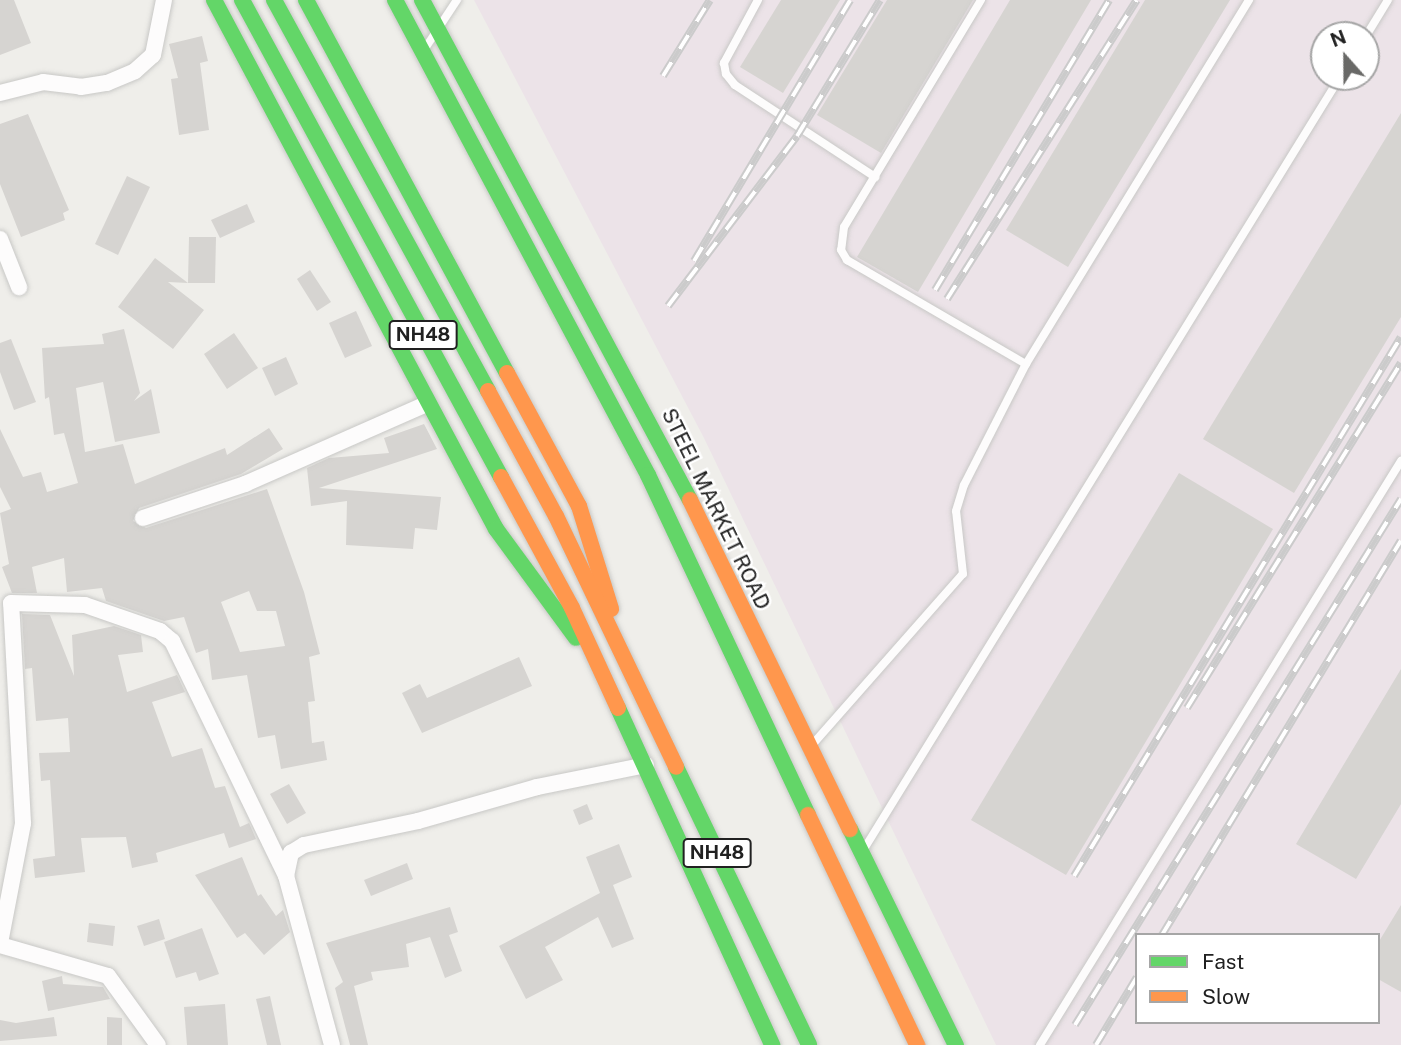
<!DOCTYPE html>
<html>
<head>
<meta charset="utf-8">
<style>
	body { margin:0 }
	#map { position:relative; width:1401px; height:1045px; overflow:hidden; background:#efeeea; font-family:"Public Sans",sans-serif }
	div>[style] { position:absolute }
	[style*='--x'] { left:calc(var(--x)*1px); top:calc(var(--y)*1px); width:calc(var(--w)*1px); rotate:calc(var(--a)*1deg) }
	.industrial>* { inset:0; background:#ece3e8 }
	.building>* { inset:0; background:#d6d4d1 }
	.roads { filter:drop-shadow(0 0 2px #c8c8c6) drop-shadow(0 0 2px #c8c8c6) }
	.lane>* { height:8px; margin:-4px; padding:0 4px; transform-origin:4px; border-radius:4px; background:#fdfcfc }
	.street>* { height:16px; margin:-8px; padding:0 8px; transform-origin:8px; border-radius:8px; background:#fdfcfc }
	.fast>* { height:16px; margin:-8px; padding:0 8px; transform-origin:8px; border-radius:8px; background:#63d668 }
	.slow>* { height:16px; margin:-8px; padding:0 8px; transform-origin:8px; border-radius:8px; background:#ff974d }
	.rail>* { height:8px; margin-top:-4px; transform-origin:0; background:repeating-linear-gradient(90deg,#fff 0 16px,#cbcbcb 0 32px); box-sizing:border-box; border-block:2px solid #cbcbcb }
	span { translate:-50% -50%; white-space:nowrap; text-align:center; line-height:1.15; -webkit-text-stroke:5px #fff; paint-order:stroke }
	.shield-label span { padding:2px 5px; background:#fff; border:2px solid; border-radius:5px; -webkit-text-stroke-width:0 }
	.shield-label { font-size:19px; color:#212121; font-weight:700 }
	.street-label { font-size:21px; color:#212121 }
	.legend { position:absolute; left:1135px; top:933px; width:245px; height:91px; box-sizing:border-box; background:#fff; border:2px solid #a6a6a6; margin:0; padding:9px 12px; list-style:none; font-size:21px; color:#212121 }
	.legend li { display:flex; align-items:center; gap:14px; height:35px }
	.legend b { width:35px; border:2px solid #a6a6a6 }
	.north { position:absolute; left:1310px; top:21px; width:70px; height:70px; box-sizing:border-box; background:#fff; border:2px solid #a6a6a6; border-radius:50%; rotate:339deg; font-size:19px; font-weight:700; line-height:28px; text-align:center; color:#212121 }
	.north::after { content:''; display:block; margin:auto; width:24px; height:32px; background:#696967; clip-path:polygon(50% 0,100% 100%,50% 72%,0 100%) }
</style>
</head>
<body>
<div id="map">
	<div class="industrial">
		<i style="clip-path:polygon(evenodd,474px 0,1401px 0,1401px 1045px,996px 1045px,704px 438px,474px 0,1324px 35px,1366px 35px,1366px 77px,1324px 77px,1324px 35px,474px 0,1137px 935px,1378px 935px,1378px 1022px,1137px 1022px,1137px 935px)"></i>
	</div>
	<div class="building">
		<i style="clip-path:polygon(0 0,14px 0,31px 43px,0 55px)"></i>
		<i style="clip-path:polygon(781px 0,840px 0,783px 93px,740px 67px)"></i>
		<i style="clip-path:polygon(887px 0,973px 0,881px 153px,817px 115px)"></i>
		<i style="clip-path:polygon(1010px 0,1091px 0,918px 292px,857px 257px)"></i>
		<i style="clip-path:polygon(1145px 0,1230px 0,1068px 267px,1006px 230px)"></i>
		<i style="clip-path:polygon(202px 36px,208px 61px,200px 63px,209px 130px,179px 135px,171px 79px,178px 78px,169px 44px)"></i>
		<i style="clip-path:polygon(1401px 113px,1401px 317px,1294px 493px,1203px 439px)"></i>
		<i style="clip-path:polygon(28px 114px,69px 210px,63px 213px,65px 220px,21px 237px,0 184px,0 124px)"></i>
		<i style="clip-path:polygon(127px 176px,150px 187px,118px 255px,95px 244px)"></i>
		<i style="clip-path:polygon(247px 204px,255px 222px,220px 238px,211px 220px)"></i>
		<i style="clip-path:polygon(189px 237px,216px 237px,215px 283px,188px 283px)"></i>
		<i style="clip-path:polygon(155px 258px,188px 283px,168px 282px,204px 310px,173px 349px,118px 307px)"></i>
		<i style="clip-path:polygon(310px 270px,331px 302px,317px 311px,297px 279px)"></i>
		<i style="clip-path:polygon(356px 311px,372px 346px,345px 358px,329px 323px)"></i>
		<i style="clip-path:polygon(evenodd,124px 329px,140px 393px,134px 401px,151px 389px,160px 433px,115px 442px,103px 382px,76px 388px,85px 452px,123px 444px,135px 484px,225px 448px,227px 455px,269px 428px,283px 449px,241px 474px,139px 508px,133px 521px,146px 528px,267px 489px,304px 592px,320px 654px,309px 657px,315px 701px,308px 702px,312px 743px,324px 741px,327px 760px,281px 769px,275px 735px,258px 738px,247px 675px,212px 680px,208px 649px,196px 653px,184px 617px,164px 621px,106px 601px,102px 588px,67px 592px,64px 558px,32px 567px,37px 593px,12px 593px,2px 567px,9px 564px,0 513px,11px 509px,0 487px,0 429px,23px 477px,41px 472px,47px 492px,78px 483px,64px 433px,54px 435px,49px 397px,45px 399px,42px 348px,104px 344px,102px 334px,124px 329px,249px 591px,257px 611px,276px 611px,285px 646px,240px 652px,221px 602px,249px 591px)"></i>
		<i style="clip-path:polygon(234px 333px,258px 368px,227px 389px,204px 354px)"></i>
		<i style="clip-path:polygon(11px 339px,36px 402px,14px 410px,0 372px,0 343px)"></i>
		<i style="clip-path:polygon(286px 357px,298px 384px,275px 396px,262px 368px)"></i>
		<i style="clip-path:polygon(424px 424px,437px 449px,319px 488px,441px 497px,437px 530px,415px 528px,413px 549px,346px 545px,347px 501px,311px 506px,307px 468px,329px 458px,389px 453px,384px 438px)"></i>
		<i style="clip-path:polygon(1179px 473px,1273px 529px,1066px 875px,971px 820px)"></i>
		<i style="clip-path:polygon(22px 614px,50px 615px,74px 676px,72px 635px,114px 626px,141px 635px,143px 652px,118px 655px,127px 692px,177px 675px,185px 692px,152px 702px,172px 757px,202px 748px,215px 788px,225px 786px,240px 827px,249px 823px,256px 839px,229px 848px,224px 833px,156px 853px,158px 862px,132px 868px,126px 837px,81px 838px,85px 872px,35px 878px,33px 859px,55px 856px,50px 780px,41px 781px,39px 753px,70px 752px,68px 718px,36px 721px,32px 668px,25px 669px)"></i>
		<i style="clip-path:polygon(519px 657px,532px 686px,422px 733px,402px 693px,420px 684px,427px 698px)"></i>
		<i style="clip-path:polygon(1401px 669px,1401px 804px,1356px 879px,1296px 844px)"></i>
		<i style="clip-path:polygon(289px 784px,306px 813px,287px 824px,270px 794px)"></i>
		<i style="clip-path:polygon(587px 804px,593px 819px,579px 825px,573px 810px)"></i>
		<i style="clip-path:polygon(619px 844px,632px 877px,613px 885px,634px 939px,612px 948px,598px 917px,545px 947px,563px 980px,526px 999px,499px 946px,600px 893px,586px 857px)"></i>
		<i style="clip-path:polygon(242px 857px,258px 896px,261px 894px,276px 916px,283px 910px,290px 932px,264px 955px,245px 933px,237px 938px,195px 875px)"></i>
		<i style="clip-path:polygon(407px 863px,413px 879px,371px 896px,364px 880px)"></i>
		<i style="clip-path:polygon(1401px 905px,1401px 992px,1378px 979px,1378px 943px)"></i>
		<i style="clip-path:polygon(450px 907px,458px 932px,449px 935px,462px 971px,445px 978px,430px 937px,406px 944px,409px 967px,371px 972px,373px 980px,354px 986px,368px 1045px,350px 1045px,335px 988px,343px 982px,326px 943px)"></i>
		<i style="clip-path:polygon(159px 919px,165px 939px,144px 946px,137px 926px)"></i>
		<i style="clip-path:polygon(89px 923px,115px 926px,113px 946px,87px 942px)"></i>
		<i style="clip-path:polygon(202px 928px,219px 974px,199px 981px,196px 972px,176px 978px,164px 942px)"></i>
		<i style="clip-path:polygon(62px 976px,63px 984px,103px 987px,110px 999px,48px 1011px,42px 981px)"></i>
		<i style="clip-path:polygon(270px 996px,281px 1045px,267px 1045px,256px 999px)"></i>
		<i style="clip-path:polygon(225px 1004px,228px 1045px,187px 1045px,184px 1007px)"></i>
		<i style="clip-path:polygon(54px 1017px,57px 1036px,0 1041px,0 1020px,16px 1023px)"></i>
		<i style="clip-path:polygon(107px 1017px,122px 1018px,122px 1045px,107px 1045px)"></i>
	</div>
	<div class="roads">
		<div class="lane">
			<i style="--x:758;--y:0;--w:72;--a:118.4"></i>
			<i style="--x:724;--y:63;--w:11;--a:80"></i>
			<i style="--x:726;--y:74;--w:14;--a:51"></i>
			<i style="--x:735;--y:85;--w:168;--a:33.3"></i>
			<i style="--x:981;--y:0;--w:265;--a:121.1"></i>
			<i style="--x:844;--y:227;--w:23;--a:97"></i>
			<i style="--x:841;--y:250;--w:12;--a:59"></i>
			<i style="--x:847;--y:260;--w:207;--a:30.2"></i>
			<i style="--x:1366;--y:36;--w:42;--a:-58.6"></i>
			<i style="--x:424;--y:50;--w:60;--a:-56.6"></i>
			<i style="--x:812;--y:745;--w:228;--a:-48.6"></i>
			<i style="--x:963;--y:574;--w:63;--a:-96.3"></i>
			<i style="--x:956;--y:511;--w:27;--a:-73"></i>
			<i style="--x:964;--y:485;--w:136;--a:-62.9"></i>
			<i style="--x:1026;--y:364;--w:427;--a:-58.5"></i>
			<i style="--x:864;--y:849;--w:907;--a:-58.34"></i>
			<i style="--x:1040;--y:1045;--w:687;--a:-58.28"></i>
		</div>
		<div class="street">
			<i style="--x:0;--y:93;--w:44;--a:-14.3"></i>
			<i style="--x:43;--y:82;--w:38;--a:7"></i>
			<i style="--x:81;--y:87;--w:26;--a:-9"></i>
			<i style="--x:107;--y:83;--w:30;--a:-23"></i>
			<i style="--x:135;--y:71;--w:24;--a:-42"></i>
			<i style="--x:153;--y:55;--w:56;--a:-78.7"></i>
			<i style="--x:0;--y:239;--w:52;--a:68.4"></i>
			<i style="--x:143;--y:518;--w:108;--a:-18.4"></i>
			<i style="--x:245;--y:484;--w:198;--a:-23.8"></i>
			<i style="--x:0;--y:943;--w:122;--a:-79.1"></i>
			<i style="--x:23;--y:823;--w:220;--a:-93.1"></i>
			<i style="--x:11;--y:603;--w:74;--a:1.5"></i>
			<i style="--x:85;--y:605;--w:79;--a:19.1"></i>
			<i style="--x:160;--y:631;--w:16;--a:40"></i>
			<i style="--x:172;--y:641;--w:261;--a:64.1"></i>
			<i style="--x:0;--y:945;--w:112;--a:16"></i>
			<i style="--x:108;--y:976;--w:85;--a:54.1"></i>
			<i style="--x:332;--y:1045;--w:175;--a:-105.2"></i>
			<i style="--x:286;--y:876;--w:24;--a:-78"></i>
			<i style="--x:291;--y:853;--w:15;--a:-32"></i>
			<i style="--x:304;--y:845;--w:116;--a:-11.9"></i>
			<i style="--x:418;--y:821;--w:124;--a:-15.9"></i>
			<i style="--x:537;--y:787;--w:111;--a:-11.4"></i>
		</div>
		<div class="fast">
			<i style="--x:214;--y:0;--w:599;--a:61.94"></i>
			<i style="--x:496;--y:529;--w:135;--a:53.7"></i>
			<i style="--x:242;--y:0;--w:543;--a:61.5"></i>
			<i style="--x:274;--y:0;--w:446;--a:61.3"></i>
			<i style="--x:306;--y:0;--w:424;--a:61.7"></i>
			<i style="--x:395;--y:0;--w:538;--a:61.96"></i>
			<i style="--x:648;--y:475;--w:376;--a:64.8"></i>
			<i style="--x:422;--y:0;--w:567;--a:61.81"></i>
			<i style="--x:618;--y:708;--w:371;--a:65.4"></i>
			<i style="--x:676;--y:767;--w:308;--a:64.4"></i>
			<i style="--x:850;--y:829;--w:241;--a:63.9"></i>
		</div>
		<div class="slow">
			<i style="--x:507;--y:373;--w:151;--a:61.6"></i>
			<i style="--x:579;--y:506;--w:108;--a:72.7"></i>
			<i style="--x:488;--y:391;--w:142;--a:61.5"></i>
			<i style="--x:556;--y:516;--w:278;--a:64.4"></i>
			<i style="--x:501;--y:477;--w:149;--a:61.5"></i>
			<i style="--x:572;--y:608;--w:110;--a:65.3"></i>
			<i style="--x:690;--y:500;--w:366;--a:64.1"></i>
			<i style="--x:808;--y:815;--w:255;--a:64.6"></i>
		</div>
	</div>
	<div class="rail">
		<i style="--x:663;--y:76;--w:89;--a:-58.3"></i>
		<i style="--x:694;--y:261;--w:304;--a:-59.1"></i>
		<i style="--x:935;--y:290;--w:338;--a:-59"></i>
		<i style="--x:947;--y:299;--w:354;--a:-57.6"></i>
		<i style="--x:668;--y:306;--w:213;--a:-52.8"></i>
		<i style="--x:797;--y:136;--w:159;--a:-58.6"></i>
		<i style="--x:1187;--y:708;--w:406;--a:-58.2"></i>
		<i style="--x:1074;--y:876;--w:630;--a:-58.76"></i>
		<i style="--x:1162;--y:935;--w:461;--a:-58.8"></i>
		<i style="--x:1075;--y:1025;--w:619;--a:-58.21"></i>
		<i style="--x:1096;--y:1045;--w:79;--a:-58.9"></i>
	</div>
	<div class="shield-label">
		<span style="left:423px;top:335px">NH48</span>
		<span style="left:717px;top:853px">NH48</span>
	</div>
	<div class="street-label">
		<span style="left:716px;top:509px;rotate:64deg">STEEL MARKET ROAD</span>
	</div>
	<ul class="legend">
	<li><b style="height:9px;background:#63d668"></b>Fast</li>
	<li><b style="height:9px;background:#ff974d"></b>Slow</li>
	</ul>
	<div class="north">N</div>
</div>
</body>
</html>
